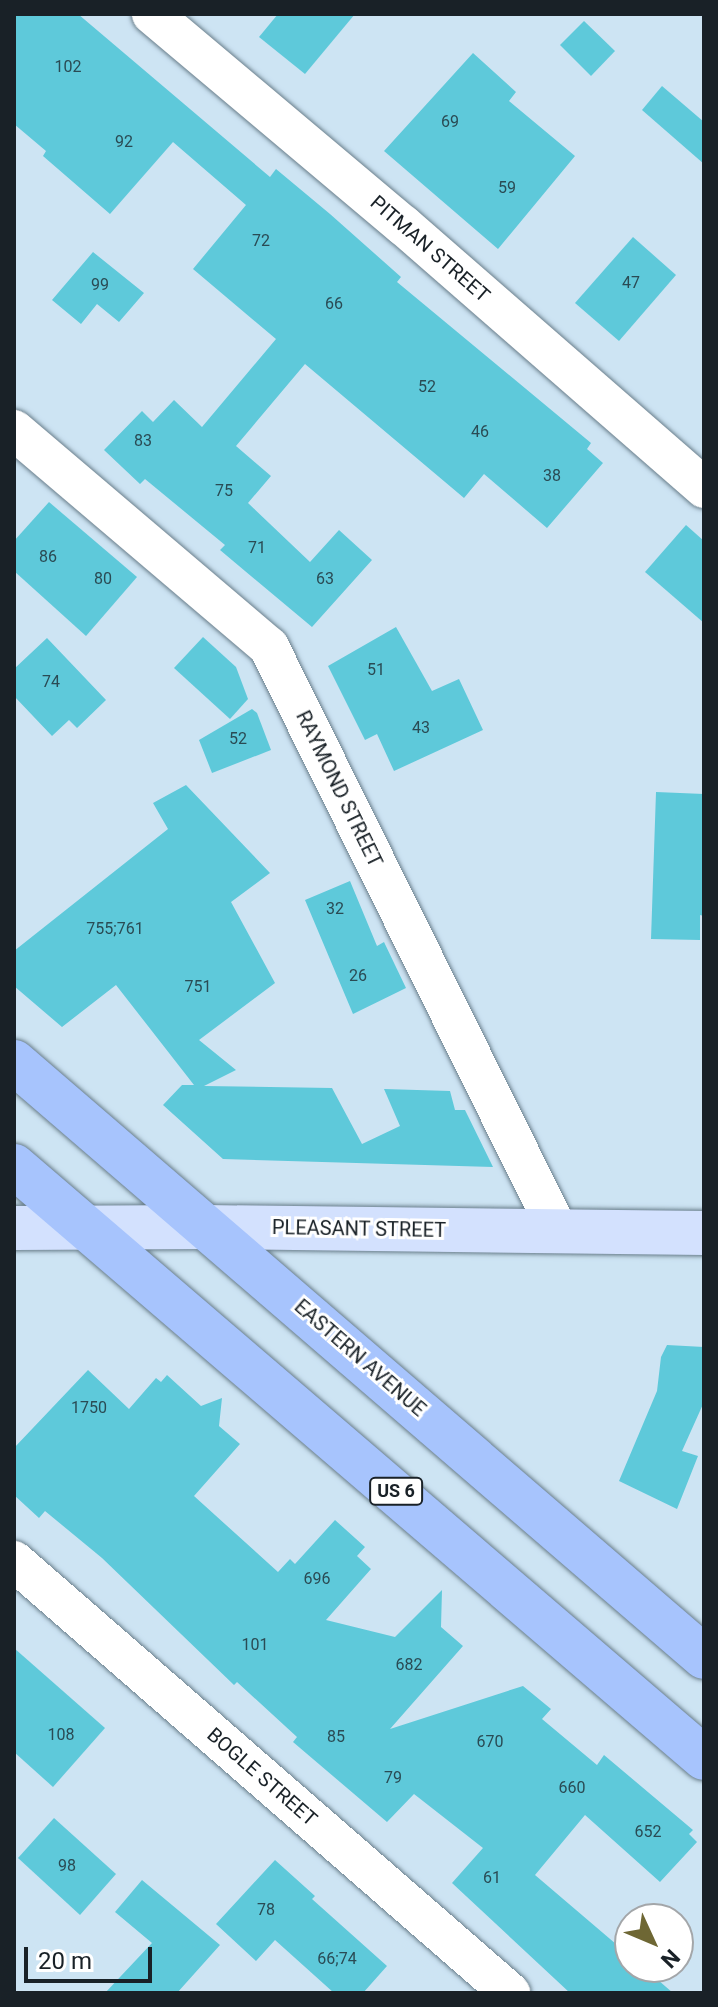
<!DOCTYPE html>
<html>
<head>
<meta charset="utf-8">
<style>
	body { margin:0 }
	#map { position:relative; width:718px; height:2007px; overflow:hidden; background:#cde4f3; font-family:Roboto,sans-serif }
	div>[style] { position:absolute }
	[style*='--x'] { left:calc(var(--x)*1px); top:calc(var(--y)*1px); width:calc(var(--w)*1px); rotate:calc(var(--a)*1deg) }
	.building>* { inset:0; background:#5ec9da }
	.roads { filter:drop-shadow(0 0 2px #697e8b) drop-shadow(0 0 2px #697e8b) }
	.street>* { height:40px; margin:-20px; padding:0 20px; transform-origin:20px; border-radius:20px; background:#fff }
	.secondary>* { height:44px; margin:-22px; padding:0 22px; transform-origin:22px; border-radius:22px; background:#d3e1fe }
	.primary>* { height:44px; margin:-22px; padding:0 22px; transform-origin:22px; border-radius:22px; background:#a7c4fd }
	span { translate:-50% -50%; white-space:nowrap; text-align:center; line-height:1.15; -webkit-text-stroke:6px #fff; paint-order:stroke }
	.number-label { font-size:16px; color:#2a4b54 }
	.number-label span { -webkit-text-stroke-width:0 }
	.shield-label span { padding:2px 6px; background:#fff; border:2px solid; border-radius:6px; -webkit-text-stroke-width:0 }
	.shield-label { font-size:18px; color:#192127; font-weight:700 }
	.street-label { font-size:20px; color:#192127 }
	.frame { position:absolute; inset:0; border:16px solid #192127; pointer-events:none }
	.north { position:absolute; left:614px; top:1903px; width:80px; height:80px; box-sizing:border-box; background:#fff; border:2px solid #a3a6a9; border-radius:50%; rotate:134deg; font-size:22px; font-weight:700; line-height:32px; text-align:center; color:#192127 }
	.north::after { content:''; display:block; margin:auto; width:28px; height:36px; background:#6e6734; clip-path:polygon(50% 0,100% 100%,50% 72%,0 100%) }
	.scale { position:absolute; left:24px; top:1947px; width:128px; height:36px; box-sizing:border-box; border:4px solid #192127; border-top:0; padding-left:10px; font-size:24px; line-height:28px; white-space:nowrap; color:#192127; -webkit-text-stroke:6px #fff; paint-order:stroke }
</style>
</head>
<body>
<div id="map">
	<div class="building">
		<i style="clip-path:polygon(14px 14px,78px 14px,270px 177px,276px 169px,330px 214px,401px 277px,397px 282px,591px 443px,587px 449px,603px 463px,547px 528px,484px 474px,464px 498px,305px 364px,236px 446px,271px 476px,248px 503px,310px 562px,339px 530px,372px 560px,312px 627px,220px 550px,225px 545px,145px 479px,140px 484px,104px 450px,142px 411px,153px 422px,174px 400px,202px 427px,276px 339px,193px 269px,246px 205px,173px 142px,110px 214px,43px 156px,46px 151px,14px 124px)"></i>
		<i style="clip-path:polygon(278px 14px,355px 14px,305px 74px,259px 37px)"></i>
		<i style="clip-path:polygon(584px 21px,615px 51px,591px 76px,560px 45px)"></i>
		<i style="clip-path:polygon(473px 53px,516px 92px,509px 101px,575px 156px,498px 249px,384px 151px)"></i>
		<i style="clip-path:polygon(662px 86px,704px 122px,704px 164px,642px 110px)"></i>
		<i style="clip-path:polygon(633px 237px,676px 275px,619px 341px,575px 303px)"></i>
		<i style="clip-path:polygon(93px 252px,144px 293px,119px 322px,97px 304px,81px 324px,52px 300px)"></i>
		<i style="clip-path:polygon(49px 502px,137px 577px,86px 636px,14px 571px,14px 541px)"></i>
		<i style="clip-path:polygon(686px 525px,704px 541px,704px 623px,645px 572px)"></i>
		<i style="clip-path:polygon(396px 627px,432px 691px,459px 679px,483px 730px,394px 771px,377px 734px,365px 740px,328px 666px)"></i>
		<i style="clip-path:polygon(203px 637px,236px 667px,248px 699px,230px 719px,174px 668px)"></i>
		<i style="clip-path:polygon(47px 638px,106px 700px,77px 728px,69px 720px,52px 736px,14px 696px,14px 669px)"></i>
		<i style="clip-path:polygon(252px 709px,257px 713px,271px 750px,212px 773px,199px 740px)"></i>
		<i style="clip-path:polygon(186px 785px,270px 873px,231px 902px,275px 983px,199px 1040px,236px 1070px,204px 1086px,332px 1088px,362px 1144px,400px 1126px,384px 1089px,450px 1091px,455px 1110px,465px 1110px,493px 1167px,223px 1159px,163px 1105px,182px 1085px,194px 1085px,116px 985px,62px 1027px,14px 986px,14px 951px,168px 829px,153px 803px)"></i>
		<i style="clip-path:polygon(656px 792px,704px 794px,704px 916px,700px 915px,700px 940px,651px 939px)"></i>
		<i style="clip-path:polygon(350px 881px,377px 946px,384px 942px,406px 988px,353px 1014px,305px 900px)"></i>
		<i style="clip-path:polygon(667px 1345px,704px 1347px,704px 1402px,682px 1451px,698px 1456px,677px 1509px,619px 1481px,657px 1391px,661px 1357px)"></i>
		<i style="clip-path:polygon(88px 1370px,129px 1409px,156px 1378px,161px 1382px,167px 1375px,201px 1406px,222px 1398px,219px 1426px,240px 1444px,194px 1496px,278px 1572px,290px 1559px,295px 1564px,335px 1520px,365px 1547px,357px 1556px,371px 1569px,326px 1620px,395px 1637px,442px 1590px,441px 1627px,463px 1646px,390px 1729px,523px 1686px,551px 1709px,542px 1719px,597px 1765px,604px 1755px,693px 1830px,689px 1834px,697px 1842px,660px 1882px,585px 1815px,535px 1875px,630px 1956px,630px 1967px,643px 1967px,673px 1993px,570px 1993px,452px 1883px,483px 1848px,414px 1794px,387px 1822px,293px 1742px,297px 1737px,237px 1682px,234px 1685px,102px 1558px,45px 1511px,39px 1518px,14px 1495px,14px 1448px)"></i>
		<i style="clip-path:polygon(14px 1648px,105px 1728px,53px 1787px,14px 1752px)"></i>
		<i style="clip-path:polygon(54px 1818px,116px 1874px,80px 1915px,18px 1858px)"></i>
		<i style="clip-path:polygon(275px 1860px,315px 1896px,312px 1899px,387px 1966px,363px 1993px,334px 1993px,275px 1940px,256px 1961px,216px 1924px)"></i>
		<i style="clip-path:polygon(142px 1880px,220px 1945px,177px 1993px,105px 1993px,152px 1943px,115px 1912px)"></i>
	</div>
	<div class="roads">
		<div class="street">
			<i style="--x:152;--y:14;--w:328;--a:40.1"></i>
			<i style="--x:403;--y:225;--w:400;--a:41.1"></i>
			<i style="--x:14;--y:430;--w:335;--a:40.4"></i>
			<i style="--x:269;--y:647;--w:652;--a:63.67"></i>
			<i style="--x:14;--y:1561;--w:658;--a:41.05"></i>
		</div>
		<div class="secondary">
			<i style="--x:14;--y:1228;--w:192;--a:-0.3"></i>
			<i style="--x:206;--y:1227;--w:498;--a:0.7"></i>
		</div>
		<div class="primary">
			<i style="--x:14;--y:1062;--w:911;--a:40.77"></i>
			<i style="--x:14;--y:1166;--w:909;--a:40.63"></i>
		</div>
	</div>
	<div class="number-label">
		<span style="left:68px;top:67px">102</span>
		<span style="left:450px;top:122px">69</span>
		<span style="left:124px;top:142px">92</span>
		<span style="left:507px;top:188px">59</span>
		<span style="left:261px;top:241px">72</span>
		<span style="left:631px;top:283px">47</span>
		<span style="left:100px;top:285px">99</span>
		<span style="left:334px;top:304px">66</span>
		<span style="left:427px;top:387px">52</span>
		<span style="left:480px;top:432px">46</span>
		<span style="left:143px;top:441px">83</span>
		<span style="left:552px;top:476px">38</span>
		<span style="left:224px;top:491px">75</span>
		<span style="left:257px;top:548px">71</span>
		<span style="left:48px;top:557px">86</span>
		<span style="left:103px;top:579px">80</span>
		<span style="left:325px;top:579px">63</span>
		<span style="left:376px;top:670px">51</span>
		<span style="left:51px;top:682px">74</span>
		<span style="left:421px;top:728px">43</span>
		<span style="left:238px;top:739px">52</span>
		<span style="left:335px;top:909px">32</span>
		<span style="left:115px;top:929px">755;761</span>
		<span style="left:358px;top:976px">26</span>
		<span style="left:198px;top:987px">751</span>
		<span style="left:89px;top:1408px">1750</span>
		<span style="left:317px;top:1579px">696</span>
		<span style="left:255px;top:1645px">101</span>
		<span style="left:409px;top:1665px">682</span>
		<span style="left:61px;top:1735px">108</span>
		<span style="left:336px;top:1737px">85</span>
		<span style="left:490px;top:1742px">670</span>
		<span style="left:393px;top:1778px">79</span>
		<span style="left:572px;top:1788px">660</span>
		<span style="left:648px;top:1832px">652</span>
		<span style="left:67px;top:1866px">98</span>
		<span style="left:492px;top:1878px">61</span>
		<span style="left:266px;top:1910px">78</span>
		<span style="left:337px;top:1959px">66;74</span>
	</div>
	<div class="shield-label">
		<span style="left:396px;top:1491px">US 6</span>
	</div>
	<div class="street-label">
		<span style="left:430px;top:249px;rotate:41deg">PITMAN STREET</span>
		<span style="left:339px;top:789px;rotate:64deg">RAYMOND STREET</span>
		<span style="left:359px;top:1229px;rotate:1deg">PLEASANT STREET</span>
		<span style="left:360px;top:1358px;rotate:41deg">EASTERN AVENUE</span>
		<span style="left:262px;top:1777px;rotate:41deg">BOGLE STREET</span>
	</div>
	<div class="frame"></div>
	<div class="north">N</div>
	<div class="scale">20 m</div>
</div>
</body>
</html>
